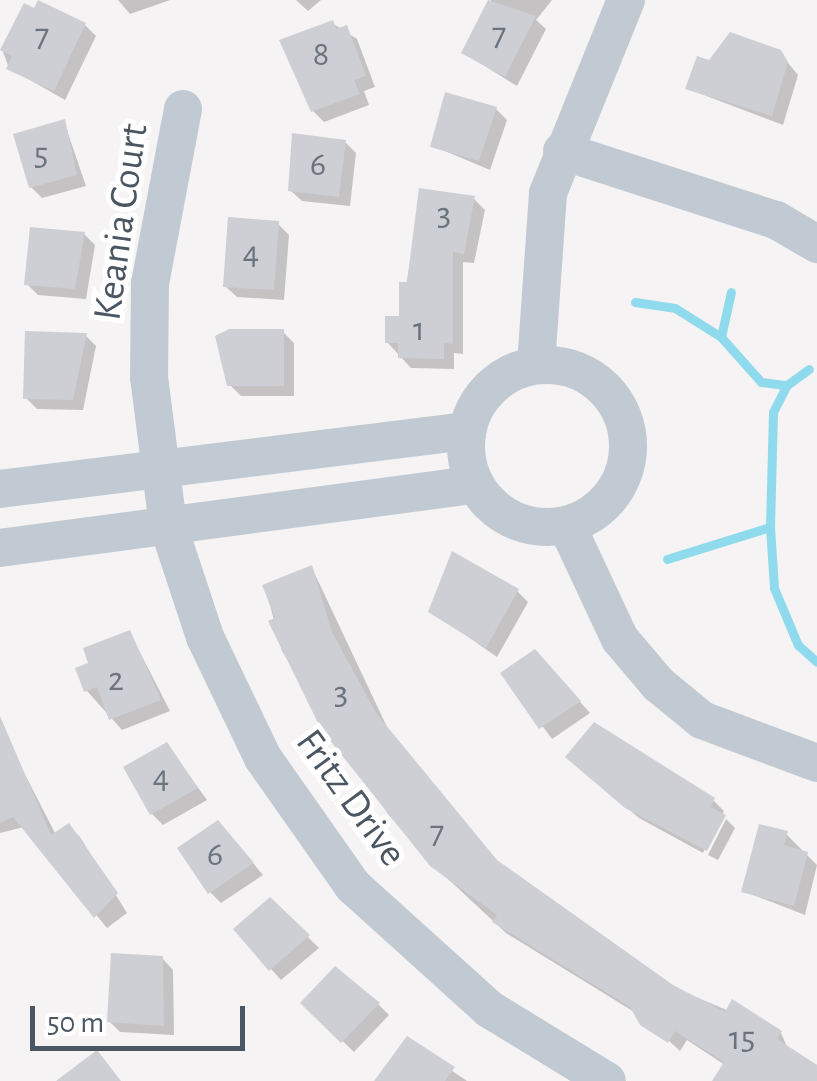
<!DOCTYPE html>
<html>
<head>
<meta charset="utf-8">
<style>
	body { margin:0 }
	#map { position:relative; width:817px; height:1081px; overflow:hidden; background:#f5f3f3; font-family:"Alegreya Sans",sans-serif }
	div>[style] { position:absolute }
	[style*='--x'] { left:calc(var(--x)*1px); top:calc(var(--y)*1px); width:calc(var(--w)*1px); rotate:calc(var(--a)*1deg) }
	.shadow>* { inset:0; background:#0003 }
	.stream>* { height:9px; margin:-4.5px; padding:0 4.5px; transform-origin:4.5px; border-radius:4.5px; background:#90daee }
	.building>* { inset:0; background:#cdcfd5 }
	.minor>* { height:38px; margin:-19px; padding:0 19px; transform-origin:19px; border-radius:19px; background:#c1cad2 }
	.minor>.ring { margin:-19px; padding:0; box-sizing:content-box; background:none; border:38px solid #c1cad2; border-radius:50% }
	span { translate:-50% -50%; white-space:nowrap; text-align:center; line-height:1.15; -webkit-text-stroke:10px #fff; paint-order:stroke }
	.number-label { font-size:35px; color:#6b747e }
	.number-label span { -webkit-text-stroke-width:0 }
	.street-label { font-size:40px; color:#4a5661 }
	.scale { position:absolute; left:30px; top:1006px; width:215px; height:45px; box-sizing:border-box; border:5px solid #4a5661; border-top:0; padding-left:12px; font-size:30px; line-height:35px; white-space:nowrap; color:#4a5661; -webkit-text-stroke:8px #fff; paint-order:stroke }
</style>
</head>
<body>
<div id="map">
	<div class="shadow">
		<i style="clip-path:polygon(118px 0,170px 0,130px 14px)"></i>
		<i style="clip-path:polygon(296px 0,321px 0,308px 11px)"></i>
		<i style="clip-path:polygon(491px 0,552px 0,536px 20px,546px 29px,517px 86px,464px 53px)"></i>
		<i style="clip-path:polygon(332px 23px,357px 39px,375px 87px,364px 91px,369px 105px,324px 122px,313px 111px)"></i>
		<i style="clip-path:polygon(85px 25px,96px 36px,65px 100px,9px 68px,2px 49px)"></i>
		<i style="clip-path:polygon(779px 52px,798px 75px,783px 125px,688px 89px,710px 63px)"></i>
		<i style="clip-path:polygon(496px 109px,507px 120px,490px 170px,433px 146px)"></i>
		<i style="clip-path:polygon(64px 122px,86px 186px,42px 198px,31px 187px)"></i>
		<i style="clip-path:polygon(345px 142px,356px 153px,350px 206px,302px 201px,290px 190px)"></i>
		<i style="clip-path:polygon(421px 191px,474px 199px,485px 210px,474px 263px,463px 262px,463px 354px,454px 353px,454px 369px,411px 368px,387px 342px,401px 319px)"></i>
		<i style="clip-path:polygon(278px 224px,289px 235px,284px 300px,237px 297px,225px 286px)"></i>
		<i style="clip-path:polygon(84px 234px,95px 245px,86px 299px,38px 295px,27px 284px)"></i>
		<i style="clip-path:polygon(283px 332px,294px 343px,294px 396px,241px 396px,230px 385px)"></i>
		<i style="clip-path:polygon(85px 335px,96px 346px,83px 410px,37px 409px,26px 398px)"></i>
		<i style="clip-path:polygon(312px 568px,387px 727px,501px 866px,672px 987px,781px 1033px,788px 1049px,817px 1065px,817px 1081px,726px 1081px,725px 1065px,687px 1040px,680px 1051px,644px 1018px,506px 933px,432px 864px,388px 814px,282px 651px,265px 586px)"></i>
		<i style="clip-path:polygon(517px 591px,528px 602px,497px 657px,431px 611px)"></i>
		<i style="clip-path:polygon(130px 633px,170px 711px,122px 730px,87px 691px,91px 664px)"></i>
		<i style="clip-path:polygon(546px 664px,590px 713px,552px 739px,504px 674px)"></i>
		<i style="clip-path:polygon(167px 745px,207px 800px,163px 825px,152px 814px)"></i>
		<i style="clip-path:polygon(16px 757px,56px 835px,69px 826px,80px 837px,127px 913px,107px 928px,24px 827px,0 833px,0 764px)"></i>
		<i style="clip-path:polygon(579px 767px,713px 800px,724px 811px,703px 853px,639px 818px)"></i>
		<i style="clip-path:polygon(726px 819px,735px 828px,718px 860px,708px 855px)"></i>
		<i style="clip-path:polygon(229px 834px,263px 875px,221px 903px,210px 892px)"></i>
		<i style="clip-path:polygon(786px 834px,817px 865px,805px 915px,743px 891px)"></i>
		<i style="clip-path:polygon(270px 900px,319px 948px,281px 980px,271px 969px)"></i>
		<i style="clip-path:polygon(162px 958px,173px 970px,174px 1035px,120px 1032px,109px 1021px)"></i>
		<i style="clip-path:polygon(303px 1003px,378px 1004px,389px 1015px,354px 1052px)"></i>
		<i style="clip-path:polygon(407px 1040px,467px 1081px,384px 1081px)"></i>
	</div>
	<div class="stream">
		<i style="--x:635;--y:302;--w:40;--a:8.5"></i>
		<i style="--x:675;--y:308;--w:54;--a:32.2"></i>
		<i style="--x:721;--y:337;--w:60;--a:48.4"></i>
		<i style="--x:761;--y:382;--w:26;--a:7"></i>
		<i style="--x:787;--y:385;--w:27;--a:-36"></i>
		<i style="--x:721;--y:337;--w:46;--a:-77.5"></i>
		<i style="--x:770;--y:527;--w:61;--a:86.2"></i>
		<i style="--x:774;--y:588;--w:62;--a:67.2"></i>
		<i style="--x:798;--y:645;--w:25;--a:42"></i>
		<i style="--x:667;--y:559;--w:108;--a:-17.3"></i>
		<i style="--x:770;--y:527;--w:115;--a:-88.5"></i>
		<i style="--x:773;--y:412;--w:30;--a:-63"></i>
	</div>
	<div class="building">
		<i style="clip-path:polygon(38px 0,86px 23px,54px 91px,6px 69px,12px 56px,0 50px,24px 3px,34px 8px)"></i>
		<i style="clip-path:polygon(488px 0,536px 16px,505px 77px,461px 53px)"></i>
		<i style="clip-path:polygon(333px 20px,336px 29px,347px 25px,366px 76px,354px 80px,360px 94px,311px 112px,279px 40px)"></i>
		<i style="clip-path:polygon(730px 32px,781px 50px,788px 62px,772px 116px,685px 89px,697px 56px,709px 60px)"></i>
		<i style="clip-path:polygon(445px 92px,497px 107px,479px 161px,430px 147px)"></i>
		<i style="clip-path:polygon(65px 119px,77px 175px,29px 188px,13px 134px)"></i>
		<i style="clip-path:polygon(292px 133px,346px 140px,339px 197px,288px 191px)"></i>
		<i style="clip-path:polygon(419px 188px,475px 196px,464px 254px,453px 252px,453px 344px,444px 343px,444px 359px,398px 358px,398px 343px,385px 343px,385px 316px,399px 316px,399px 282px,407px 282px)"></i>
		<i style="clip-path:polygon(228px 217px,279px 221px,274px 290px,223px 287px)"></i>
		<i style="clip-path:polygon(30px 227px,85px 232px,75px 289px,24px 285px)"></i>
		<i style="clip-path:polygon(229px 329px,284px 329px,284px 386px,227px 386px,215px 336px)"></i>
		<i style="clip-path:polygon(25px 331px,87px 333px,73px 400px,23px 399px)"></i>
		<i style="clip-path:polygon(452px 551px,519px 589px,486px 648px,428px 612px)"></i>
		<i style="clip-path:polygon(312px 565px,332px 632px,376px 713px,497px 860px,673px 985px,725px 1012px,732px 999px,782px 1031px,777px 1039px,817px 1065px,817px 1081px,712px 1081px,724px 1062px,675px 1031px,668px 1043px,640px 1025px,630px 1007px,492px 922px,497px 915px,430px 866px,321px 729px,268px 621px,275px 618px,262px 585px)"></i>
		<i style="clip-path:polygon(130px 630px,161px 700px,109px 720px,97px 687px,84px 692px,75px 668px,88px 663px,83px 648px)"></i>
		<i style="clip-path:polygon(535px 649px,581px 701px,539px 729px,500px 673px)"></i>
		<i style="clip-path:polygon(0 716px,51px 835px,69px 823px,118px 893px,94px 918px,13px 817px,0 823px)"></i>
		<i style="clip-path:polygon(594px 722px,715px 798px,711px 807px,726px 815px,707px 851px,625px 808px,565px 757px)"></i>
		<i style="clip-path:polygon(167px 742px,198px 788px,150px 815px,123px 767px)"></i>
		<i style="clip-path:polygon(218px 820px,254px 863px,208px 894px,177px 848px)"></i>
		<i style="clip-path:polygon(759px 824px,788px 831px,784px 845px,808px 852px,794px 906px,741px 892px)"></i>
		<i style="clip-path:polygon(270px 897px,310px 935px,269px 971px,233px 929px)"></i>
		<i style="clip-path:polygon(111px 953px,163px 956px,164px 1026px,107px 1022px)"></i>
		<i style="clip-path:polygon(335px 966px,380px 1003px,341px 1043px,300px 1003px)"></i>
		<i style="clip-path:polygon(407px 1036px,455px 1067px,445px 1081px,374px 1081px)"></i>
		<i style="clip-path:polygon(97px 1050px,121px 1081px,56px 1081px)"></i>
	</div>
	<div class="minor">
		<i style="--x:183;--y:109;--w:177;--a:100.7"></i>
		<i style="--x:150;--y:283;--w:94;--a:90.6"></i>
		<i style="--x:149;--y:377;--w:149;--a:82.7"></i>
		<i style="--x:168;--y:525;--w:118;--a:71.7"></i>
		<i style="--x:205;--y:637;--w:134;--a:64.4"></i>
		<i style="--x:263;--y:758;--w:156;--a:54.9"></i>
		<i style="--x:353;--y:886;--w:183;--a:42.1"></i>
		<i style="--x:489;--y:1009;--w:138;--a:31.4"></i>
		<i style="--x:562;--y:151;--w:225;--a:17.9"></i>
		<i style="--x:776;--y:220;--w:48;--a:30.3"></i>
		<i class="ring" style="left:466px;top:365px;width:124px;height:124px"></i>
		<i style="--x:536;--y:365;--w:172;--a:-86"></i>
		<i style="--x:548;--y:193;--w:208;--a:-68"></i>
		<i style="--x:0;--y:489;--w:471;--a:-7.1"></i>
		<i style="--x:567;--y:526;--w:125;--a:64.9"></i>
		<i style="--x:620;--y:639;--w:59;--a:49.8"></i>
		<i style="--x:658;--y:684;--w:57;--a:39.3"></i>
		<i style="--x:702;--y:720;--w:123;--a:20.5"></i>
		<i style="--x:0;--y:548;--w:479;--a:-7.6"></i>
	</div>
	<div class="number-label">
		<span style="left:499px;top:35px">7</span>
		<span style="left:42px;top:36px">7</span>
		<span style="left:321px;top:55px">8</span>
		<span style="left:41px;top:155px">5</span>
		<span style="left:318px;top:165px">6</span>
		<span style="left:444px;top:215px">3</span>
		<span style="left:251px;top:254px">4</span>
		<span style="left:419px;top:330px">1</span>
		<span style="left:116px;top:680px">2</span>
		<span style="left:341px;top:694px">3</span>
		<span style="left:161px;top:778px">4</span>
		<span style="left:437px;top:833px">7</span>
		<span style="left:215px;top:855px">6</span>
		<span style="left:742px;top:1039px">15</span>
	</div>
	<div class="street-label">
		<span style="left:121px;top:222px;rotate:-82deg">Keania Court</span>
		<span style="left:351px;top:798px;rotate:54deg">Fritz Drive</span>
	</div>
	<div class="scale">50 m</div>
</div>
</body>
</html>
